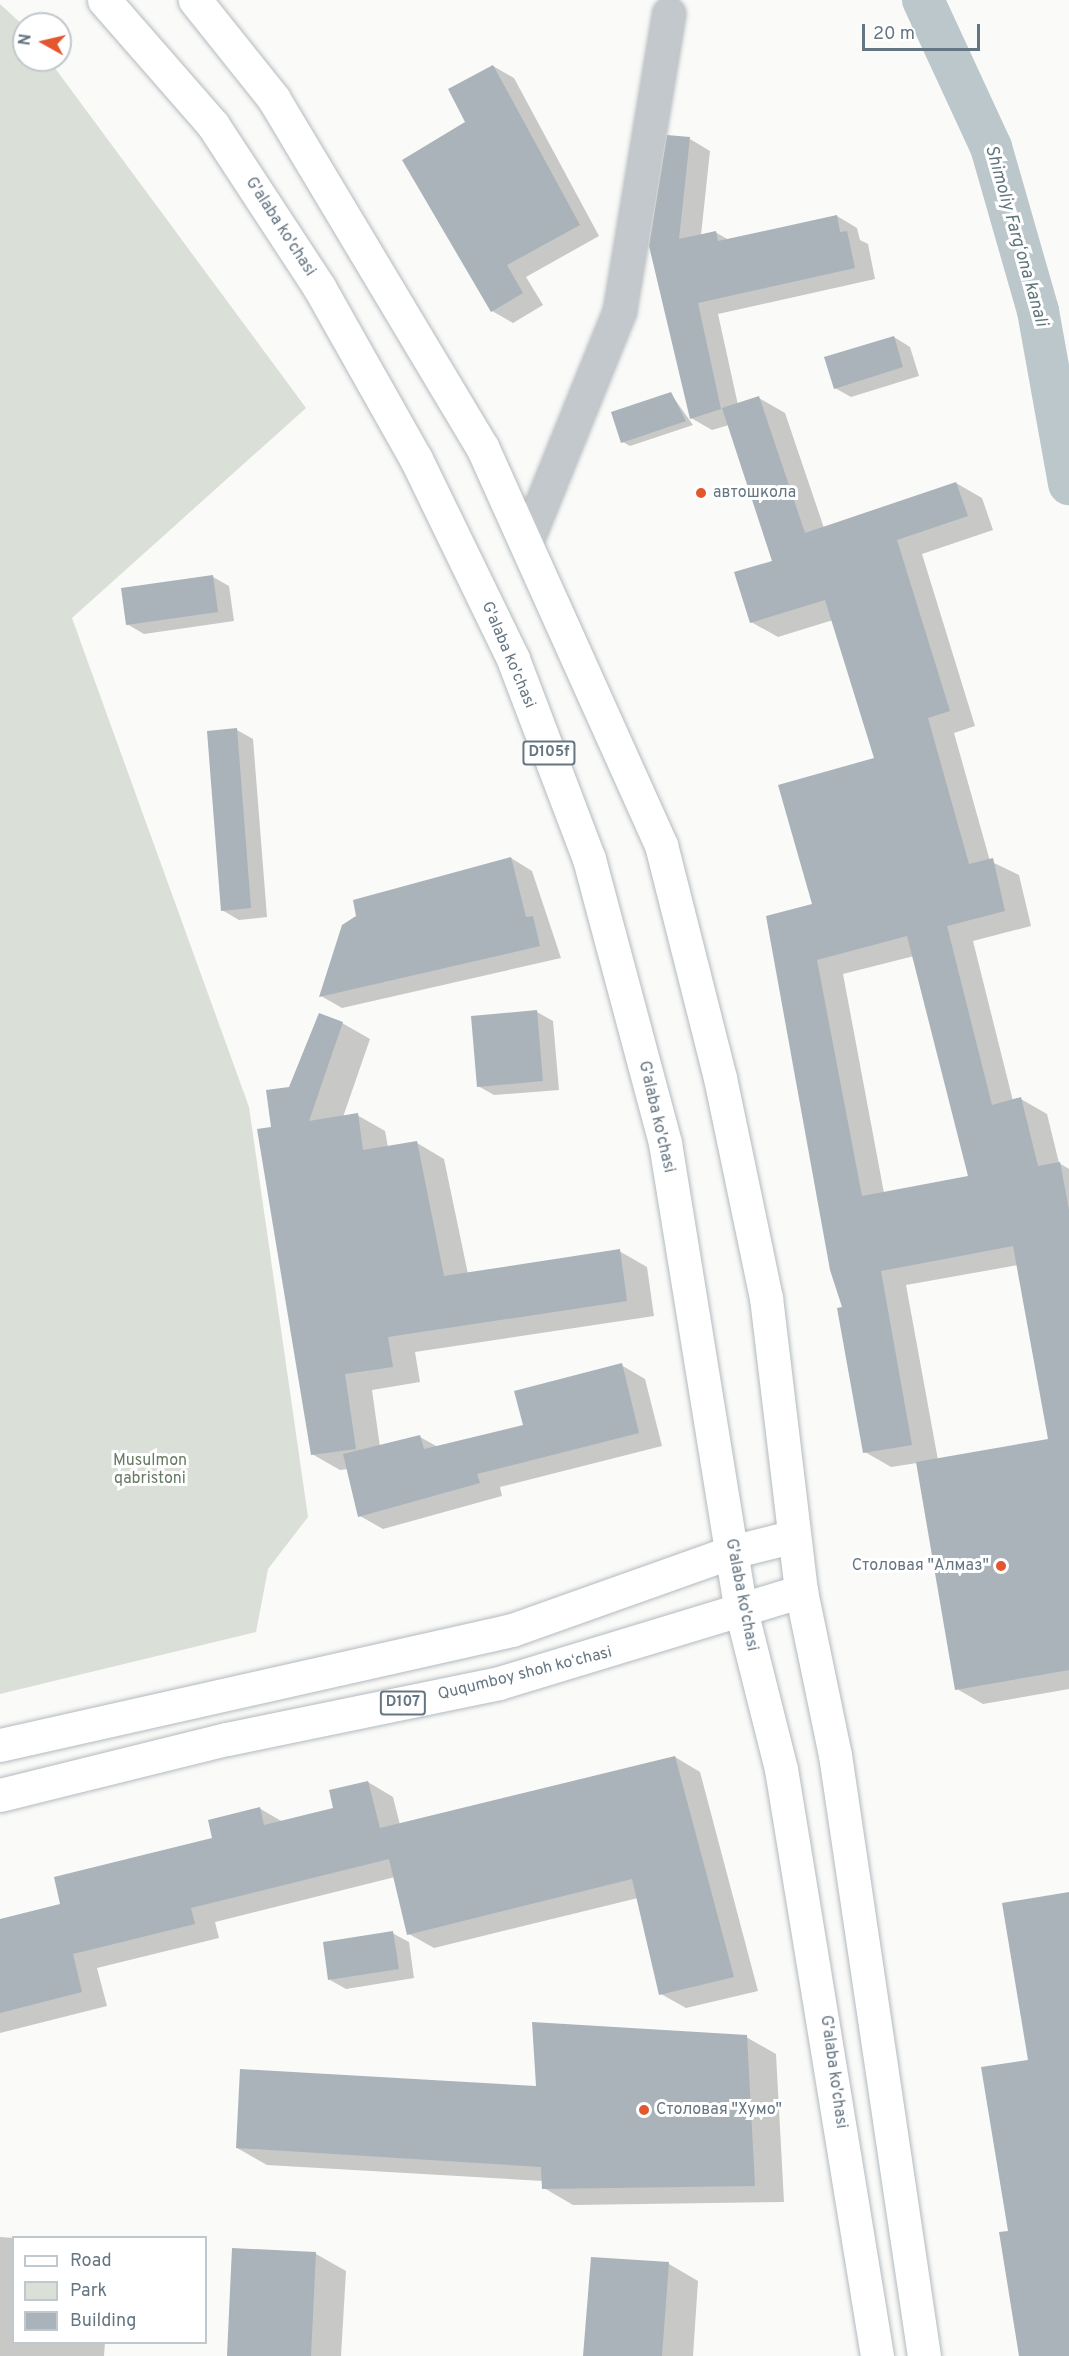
<!DOCTYPE html>
<html>
<head>
<meta charset="utf-8">
<style>
	body { margin:0 }
	#map { position:relative; width:1069px; height:2356px; overflow:hidden; background:#fafaf8; font-family:Overpass,sans-serif }
	div>[style] { position:absolute }
	[style*='--x'] { left:calc(var(--x)*1px); top:calc(var(--y)*1px); width:calc(var(--w)*1px); rotate:calc(var(--a)*1deg) }
	.green>* { inset:0; background:#dadfd7 }
	.shadow>* { inset:0; background:#0003 }
	.canal>* { height:42px; margin:-21px; padding:0 21px; transform-origin:21px; border-radius:21px; background:#bbc7cb }
	.building>* { inset:0; background:#aab3b9 }
	.roads { filter:drop-shadow(0 0 2px #b3babf) drop-shadow(0 0 2px #b3babf) }
	.minor>* { height:32px; margin:-16px; padding:0 16px; transform-origin:16px; border-radius:16px; background:#c3c8cc }
	.secondary>* { height:33px; margin:-16.5px; padding:0 16.5px; transform-origin:16.5px; border-radius:16.5px; background:#fff }
	.primary>* { height:33px; margin:-16.5px; padding:0 16.5px; transform-origin:16.5px; border-radius:16.5px; background:#fff }
	.dots>* { width:16px; height:16px; translate:-50% -50%; box-sizing:border-box; border:3px solid #fff; border-radius:50% }
	span { translate:-50% -50%; white-space:nowrap; text-align:center; line-height:1.15; -webkit-text-stroke:6px #fff; paint-order:stroke }
	.shield-label span { padding:2px 4px; background:#fff; border:2px solid; border-radius:4px; -webkit-text-stroke-width:0 }
	.shield-label { font-size:15px; color:#657683; font-weight:700 }
	.street-label { font-size:16px; color:#657683 }
	.poi-label { font-size:16px; color:#657683 }
	.left { translate:0 -50%; text-align:left }
	.right { translate:-100% -50%; text-align:right }
	.park-label { font-size:16px; color:#687a64 }
	.water-label { font-size:18px; color:#60757c; font-style:italic }
	.legend { position:absolute; left:12px; top:2236px; width:195px; height:108px; box-sizing:border-box; background:#fff; border:2px solid #c1c8cd; margin:0; padding:8px 10px; list-style:none; font-size:18px; color:#657683 }
	.legend li { display:flex; align-items:center; gap:12px; height:30px }
	.legend b { width:30px; border:2px solid #c1c8cd }
	.north { position:absolute; left:12px; top:12px; width:60px; height:60px; box-sizing:border-box; background:#fff; border:2px solid #c1c8cd; border-radius:50%; rotate:278deg; font-size:16px; font-weight:700; line-height:24px; text-align:center; color:#657683 }
	.north::after { content:''; display:block; margin:auto; width:21px; height:27px; background:#e4572e; clip-path:polygon(50% 0,100% 100%,50% 72%,0 100%) }
	.scale { position:absolute; left:862px; top:24px; width:118px; height:27px; box-sizing:border-box; border:3px solid #657683; border-top:0; padding-left:8px; font-size:18px; line-height:21px; white-space:nowrap; color:#657683; -webkit-text-stroke:4px #fff; paint-order:stroke }
</style>
</head>
<body>
<div id="map">
	<div class="green">
		<i style="clip-path:polygon(0 4px,24px 26px,24px 60px,49px 60px,306px 408px,72px 618px,249px 1107px,308px 1517px,268px 1569px,256px 1632px,0 1694px)"></i>
	</div>
	<div class="shadow">
		<i style="clip-path:polygon(493px 66px,514px 78px,599px 236px,526px 277px,543px 305px,513px 323px,492px 311px)"></i>
		<i style="clip-path:polygon(evenodd,690px 139px,710px 151px,701px 235px,715px 232px,729px 240px,837px 216px,857px 228px,860px 240px,868px 244px,875px 279px,718px 314px,738px 405px,759px 398px,785px 413px,824px 528px,956px 483px,982px 498px,993px 530px,922px 554px,975px 726px,954px 733px,990px 861px,1019px 875px,1031px 926px,973px 941px,1013px 1101px,1021px 1099px,1047px 1114px,1059px 1163px,1069px 1169px,1069px 1689px,983px 1704px,957px 1689px,917px 1463px,891px 1467px,865px 1452px,843px 1308px,767px 917px,814px 905px,876px 759px,833px 620px,778px 637px,751px 622px,774px 563px,729px 425px,712px 430px,691px 418px,651px 246px,690px 139px,914px 956px,970px 1178px,884px 1193px,843px 974px,914px 956px,690px 139px,1018px 1265px,1050px 1440px,938px 1460px,906px 1285px,1018px 1265px)"></i>
		<i style="clip-path:polygon(894px 337px,910px 347px,919px 376px,851px 397px,835px 388px)"></i>
		<i style="clip-path:polygon(671px 394px,693px 425px,630px 446px,623px 442px)"></i>
		<i style="clip-path:polygon(213px 577px,229px 586px,234px 621px,144px 634px,127px 624px)"></i>
		<i style="clip-path:polygon(237px 730px,253px 739px,267px 917px,239px 920px,222px 910px)"></i>
		<i style="clip-path:polygon(511px 858px,532px 871px,561px 958px,342px 1008px,321px 996px)"></i>
		<i style="clip-path:polygon(537px 1012px,553px 1021px,559px 1090px,494px 1095px,478px 1086px)"></i>
		<i style="clip-path:polygon(342px 1023px,370px 1039px,343px 1117px,357px 1115px,385px 1131px,388px 1147px,417px 1143px,444px 1159px,468px 1274px,619px 1251px,647px 1267px,654px 1316px,415px 1352px,420px 1382px,372px 1390px,380px 1447px,420px 1437px,438px 1447px,525px 1426px,621px 1365px,645px 1379px,662px 1446px,500px 1487px,502px 1496px,383px 1529px,360px 1516px,348px 1469px,340px 1470px,312px 1454px,273px 1128px,290px 1088px)"></i>
		<i style="clip-path:polygon(675px 1757px,700px 1772px,758px 1991px,686px 2008px,661px 1994px,638px 1898px,434px 1948px,409px 1934px,395px 1877px,215px 1922px,219px 1938px,97px 1968px,107px 2006px,0 2033px,0 1920px,62px 1905px,214px 1839px,259px 1808px,283px 1822px,335px 1809px,368px 1782px,393px 1797px,400px 1825px)"></i>
		<i style="clip-path:polygon(392px 1933px,409px 1942px,414px 1978px,346px 1989px,330px 1980px)"></i>
		<i style="clip-path:polygon(746px 2037px,776px 2054px,784px 2202px,573px 2205px,544px 2188px,543px 2181px,267px 2165px,237px 2148px,537px 2088px)"></i>
		<i style="clip-path:polygon(0 2237px,14px 2238px,14px 2342px,105px 2342px,104px 2356px,0 2356px)"></i>
		<i style="clip-path:polygon(316px 2254px,346px 2271px,341px 2356px,229px 2356px)"></i>
		<i style="clip-path:polygon(669px 2264px,698px 2281px,693px 2356px,585px 2356px)"></i>
	</div>
	<div class="canal">
		<i style="--x:923;--y:0;--w:162;--a:65.2"></i>
		<i style="--x:991;--y:147;--w:171;--a:74"></i>
		<i style="--x:1038;--y:311;--w:176;--a:79.8"></i>
	</div>
	<div class="building">
		<i style="clip-path:polygon(493px 65px,580px 225px,507px 265px,523px 293px,491px 312px,402px 160px,465px 122px,448px 89px)"></i>
		<i style="clip-path:polygon(667px 135px,690px 137px,679px 239px,716px 231px,718px 241px,837px 215px,840px 232px,847px 231px,855px 268px,698px 303px,721px 409px,690px 419px,649px 246px)"></i>
		<i style="clip-path:polygon(894px 336px,903px 367px,834px 389px,824px 357px)"></i>
		<i style="clip-path:polygon(671px 392px,686px 421px,621px 443px,611px 412px)"></i>
		<i style="clip-path:polygon(evenodd,759px 396px,805px 533px,956px 482px,968px 516px,897px 540px,950px 711px,928px 718px,969px 864px,993px 858px,1005px 911px,947px 926px,992px 1105px,1021px 1097px,1038px 1166px,1060px 1162px,1069px 1210px,1069px 1670px,955px 1690px,916px 1462px,1048px 1439px,1013px 1246px,881px 1271px,912px 1445px,863px 1453px,837px 1308px,842px 1307px,830px 1270px,766px 916px,812px 904px,778px 785px,874px 758px,825px 600px,750px 623px,734px 572px,772px 561px,722px 408px,759px 396px,907px 936px,968px 1176px,862px 1196px,817px 960px,907px 936px)"></i>
		<i style="clip-path:polygon(213px 575px,218px 612px,126px 625px,121px 588px)"></i>
		<i style="clip-path:polygon(237px 728px,251px 908px,221px 911px,207px 731px)"></i>
		<i style="clip-path:polygon(511px 857px,526px 917px,533px 916px,540px 946px,319px 997px,342px 925px,356px 916px,353px 900px)"></i>
		<i style="clip-path:polygon(537px 1010px,543px 1081px,477px 1087px,471px 1016px)"></i>
		<i style="clip-path:polygon(319px 1013px,343px 1022px,309px 1121px,358px 1113px,363px 1150px,417px 1141px,444px 1276px,620px 1249px,627px 1301px,388px 1337px,393px 1367px,345px 1374px,356px 1449px,311px 1455px,257px 1129px,271px 1127px,266px 1090px,289px 1087px)"></i>
		<i style="clip-path:polygon(622px 1363px,639px 1433px,477px 1474px,480px 1483px,358px 1517px,343px 1454px,420px 1435px,424px 1449px,523px 1425px,514px 1391px)"></i>
		<i style="clip-path:polygon(675px 1756px,734px 1977px,659px 1995px,632px 1879px,407px 1935px,389px 1859px,191px 1908px,195px 1924px,73px 1954px,82px 1992px,0 2013px,0 1919px,60px 1904px,54px 1877px,212px 1838px,208px 1820px,260px 1807px,264px 1825px,333px 1808px,329px 1790px,368px 1781px,380px 1828px)"></i>
		<i style="clip-path:polygon(1069px 1892px,1069px 2356px,1019px 2356px,999px 2232px,1008px 2231px,981px 2067px,1028px 2060px,1002px 1903px)"></i>
		<i style="clip-path:polygon(393px 1931px,399px 1969px,328px 1980px,323px 1942px)"></i>
		<i style="clip-path:polygon(532px 2022px,747px 2035px,755px 2186px,542px 2189px,541px 2167px,236px 2148px,240px 2069px,536px 2086px)"></i>
		<i style="clip-path:polygon(232px 2248px,316px 2252px,311px 2356px,227px 2356px)"></i>
		<i style="clip-path:polygon(591px 2257px,669px 2262px,662px 2356px,583px 2356px)"></i>
	</div>
	<div class="roads">
		<div class="minor">
			<i style="--x:526;--y:544;--w:251;--a:-68"></i>
			<i style="--x:620;--y:311;--w:301;--a:-80.6"></i>
		</div>
		<div class="secondary">
			<i style="--x:801;--y:1591;--w:167;--a:78.3"></i>
			<i style="--x:835;--y:1755;--w:608;--a:81.58"></i>
			<i style="--x:741;--y:1610;--w:164;--a:75.9"></i>
			<i style="--x:781;--y:1769;--w:595;--a:80.71"></i>
		</div>
		<div class="primary">
			<i style="--x:104;--y:0;--w:166;--a:48.9"></i>
			<i style="--x:213;--y:125;--w:194;--a:56.8"></i>
			<i style="--x:319;--y:287;--w:197;--a:60.6"></i>
			<i style="--x:416;--y:459;--w:222;--a:64.1"></i>
			<i style="--x:513;--y:659;--w:214;--a:69.2"></i>
			<i style="--x:589;--y:859;--w:294;--a:75"></i>
			<i style="--x:665;--y:1143;--w:473;--a:80.8"></i>
			<i style="--x:0;--y:1745;--w:525;--a:-12.66"></i>
			<i style="--x:512;--y:1630;--w:232;--a:-19.6"></i>
			<i style="--x:731;--y:1552;--w:62;--a:-14"></i>
			<i style="--x:0;--y:1795;--w:234;--a:-13.9"></i>
			<i style="--x:227;--y:1739;--w:278;--a:-11.6"></i>
			<i style="--x:499;--y:1683;--w:316;--a:-16.9"></i>
			<i style="--x:801;--y:1591;--w:295;--a:-96.8"></i>
			<i style="--x:766;--y:1298;--w:225;--a:-101.8"></i>
			<i style="--x:720;--y:1078;--w:240;--a:-104.2"></i>
			<i style="--x:661;--y:845;--w:436;--a:-114.2"></i>
			<i style="--x:482;--y:447;--w:405;--a:-120.9"></i>
			<i style="--x:274;--y:99;--w:127;--a:-128.6"></i>
		</div>
	</div>
	<div class="dots">
		<i style="left:701px;top:493px;background:#e4572e"></i>
		<i style="left:1001px;top:1566px;background:#e4572e"></i>
		<i style="left:644px;top:2110px;background:#e4572e"></i>
	</div>
	<div class="shield-label">
		<span style="left:549px;top:753px">D105f</span>
		<span style="left:403px;top:1703px">D107</span>
	</div>
	<div class="street-label">
		<span style="left:280px;top:227px;rotate:57deg">G'alaba ko'chasi</span>
		<span style="left:508px;top:655px;rotate:67deg">G'alaba ko'chasi</span>
		<span style="left:656px;top:1117px;rotate:77deg">G'alaba ko'chasi</span>
		<span style="left:741px;top:1595px;rotate:79deg">G'alaba ko'chasi</span>
		<span style="left:525px;top:1674px;rotate:-14deg">Ququmboy shoh koʻchasi</span>
		<span style="left:833px;top:2072px;rotate:82deg">G'alaba ko'chasi</span>
	</div>
	<div class="poi-label">
		<span class="left" style="left:713px;top:493px">автошкола</span>
		<span class="right" style="left:989px;top:1566px">Столовая "Алмаз"</span>
		<span class="left" style="left:656px;top:2110px">Столовая "Хумо"</span>
	</div>
	<div class="park-label">
		<span style="left:150px;top:1470px">Musulmon<br>qabristoni</span>
	</div>
	<div class="water-label">
		<span style="left:1015px;top:236px;rotate:74deg">Shimoliy Fargʻona kanali</span>
	</div>
	<ul class="legend">
	<li><b style="height:8px;background:#fff"></b>Road</li>
	<li><b style="height:16px;background:#dadfd7"></b>Park</li>
	<li><b style="height:16px;background:#aab3b9"></b>Building</li>
	</ul>
	<div class="north">N</div>
	<div class="scale">20 m</div>
</div>
</body>
</html>
